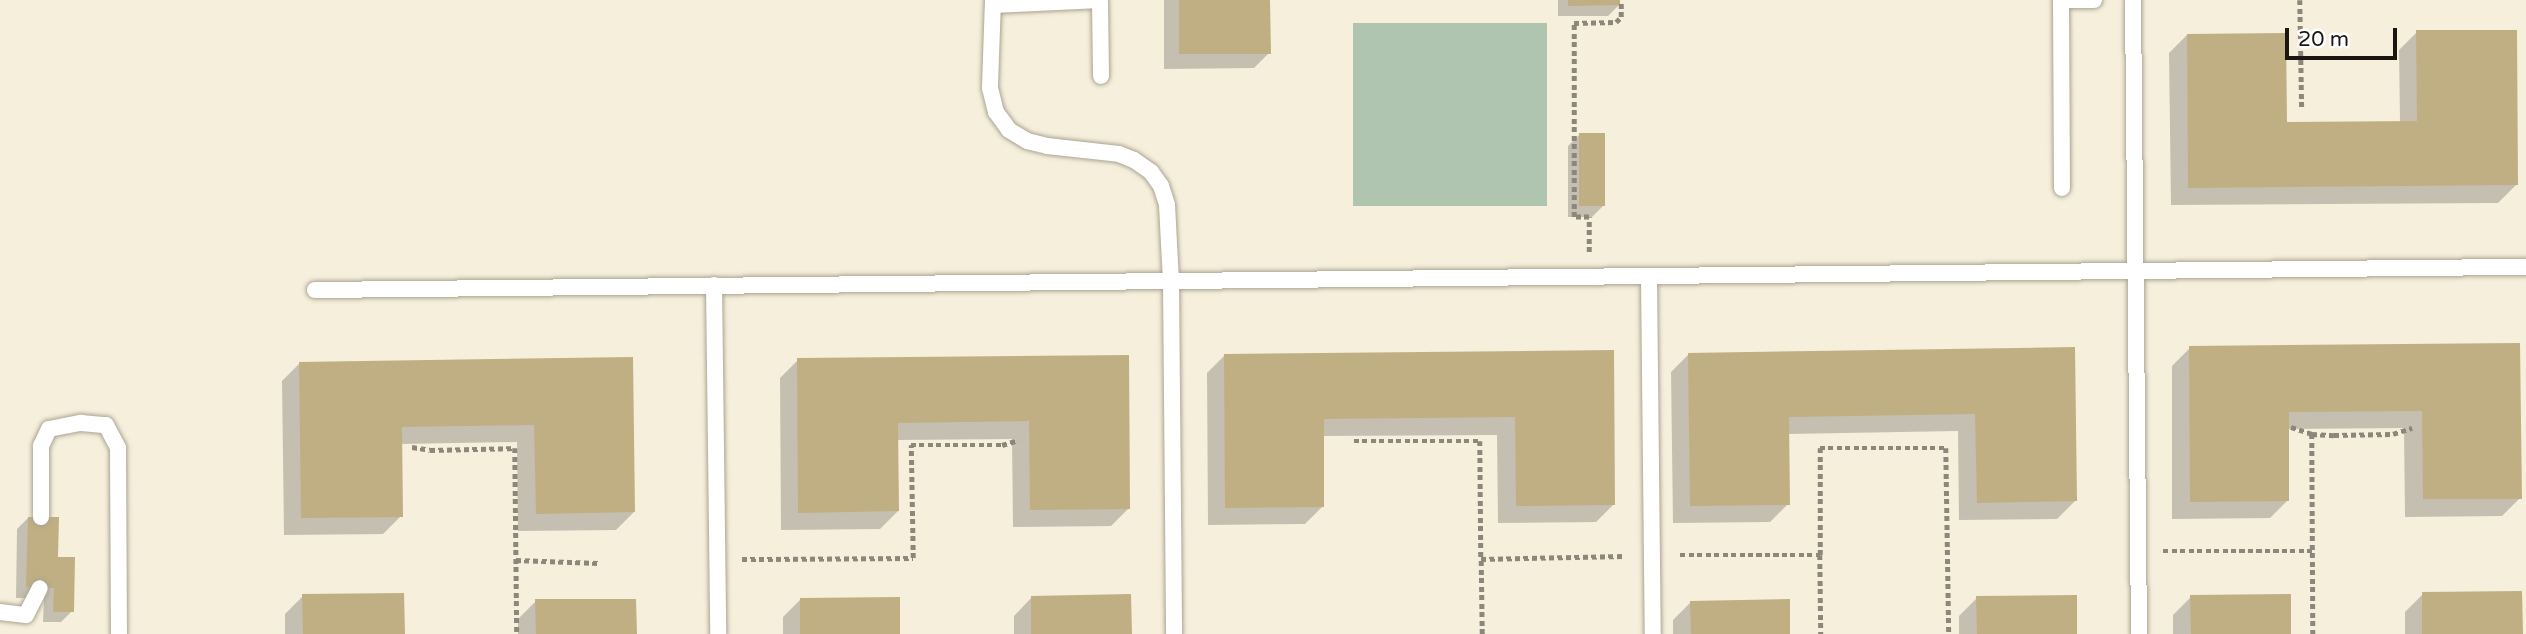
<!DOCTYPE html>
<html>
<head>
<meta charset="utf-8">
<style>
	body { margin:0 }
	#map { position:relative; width:2526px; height:634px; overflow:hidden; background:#f6efdc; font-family:"Varela Round",sans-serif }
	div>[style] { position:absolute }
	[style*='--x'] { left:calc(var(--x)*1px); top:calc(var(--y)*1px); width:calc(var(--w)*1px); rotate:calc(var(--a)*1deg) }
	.green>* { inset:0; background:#afc5b0 }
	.shadow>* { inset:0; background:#0003 }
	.building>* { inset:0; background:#c0af83 }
	.path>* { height:4.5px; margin-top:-2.25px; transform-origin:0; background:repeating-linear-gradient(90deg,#8c877a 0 5px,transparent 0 8.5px) }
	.roads { filter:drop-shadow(0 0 2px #aaa492) drop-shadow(0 0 2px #aaa492) }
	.service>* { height:16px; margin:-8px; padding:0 8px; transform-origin:8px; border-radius:8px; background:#fff }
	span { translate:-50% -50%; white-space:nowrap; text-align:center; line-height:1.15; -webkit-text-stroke:6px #fff; paint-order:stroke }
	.scale { position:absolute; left:2285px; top:28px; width:112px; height:32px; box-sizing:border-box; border:4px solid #1a1711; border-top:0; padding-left:9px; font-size:21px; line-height:24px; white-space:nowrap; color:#1a1711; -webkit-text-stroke:5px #fff; paint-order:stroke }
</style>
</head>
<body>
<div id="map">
	<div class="green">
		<i style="clip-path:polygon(1353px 23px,1547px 23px,1547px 206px,1353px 206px)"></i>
	</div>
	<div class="shadow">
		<i style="clip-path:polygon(1164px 0,1268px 0,1269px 53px,1254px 68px,1164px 69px)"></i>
		<i style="clip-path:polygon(1558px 0,1619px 0,1619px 5px,1608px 16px,1558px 16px)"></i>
		<i style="clip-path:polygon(2417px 32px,2516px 185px,2498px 203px,2171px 205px,2169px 53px,2187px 35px,2285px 123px,2400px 122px,2399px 50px)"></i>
		<i style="clip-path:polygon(1579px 135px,1603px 206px,1592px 217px,1568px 217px,1568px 146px)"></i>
		<i style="clip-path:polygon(2519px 345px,2520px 498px,2502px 516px,2405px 517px,2404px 428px,2287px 429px,2288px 500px,2270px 518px,2172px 519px,2172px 366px,2190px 348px)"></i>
		<i style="clip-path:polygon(2073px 349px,2075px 501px,2057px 519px,1959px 520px,1958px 431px,1787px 434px,1788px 504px,1770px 522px,1673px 523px,1671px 372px,1689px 354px)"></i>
		<i style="clip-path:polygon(1612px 352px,1614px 504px,1596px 522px,1498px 523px,1497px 435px,1322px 436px,1323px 506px,1305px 524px,1208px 525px,1207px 373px,1225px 355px)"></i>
		<i style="clip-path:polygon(1127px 357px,1129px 508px,1111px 526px,1013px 527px,1012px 439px,897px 440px,898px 511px,880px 529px,781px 530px,780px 378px,798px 360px)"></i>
		<i style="clip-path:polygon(632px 358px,634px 512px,616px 530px,518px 531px,517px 442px,400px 444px,401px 516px,383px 534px,284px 535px,282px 381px,300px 363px)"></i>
		<i style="clip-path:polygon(28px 518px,56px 558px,72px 611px,61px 622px,43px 622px,44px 598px,16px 598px,17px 529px)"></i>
		<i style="clip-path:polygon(2423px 594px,2521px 634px,2405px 634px,2405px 612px)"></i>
		<i style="clip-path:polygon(303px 596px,403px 634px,285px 634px,285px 614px)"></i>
		<i style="clip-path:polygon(1032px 597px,1130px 634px,1014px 634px,1014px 616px)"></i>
		<i style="clip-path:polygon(2191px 597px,2290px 634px,2173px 634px,2173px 615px)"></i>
		<i style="clip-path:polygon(1977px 598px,2076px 634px,1959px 634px,1959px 616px)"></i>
		<i style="clip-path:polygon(801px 599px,898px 634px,783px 634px,783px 617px)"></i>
		<i style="clip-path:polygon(536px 601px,635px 634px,518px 634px,518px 619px)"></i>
		<i style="clip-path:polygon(1691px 602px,1789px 634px,1673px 634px,1673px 620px)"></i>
	</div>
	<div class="building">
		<i style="clip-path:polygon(1179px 0,1270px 0,1271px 54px,1179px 54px)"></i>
		<i style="clip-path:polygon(1568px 0,1620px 0,1620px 5px,1568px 6px)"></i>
		<i style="clip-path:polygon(2416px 30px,2517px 30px,2518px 185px,2188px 188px,2187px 34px,2286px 33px,2287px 122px,2417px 121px)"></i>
		<i style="clip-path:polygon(1579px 133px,1605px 133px,1605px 206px,1579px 206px)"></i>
		<i style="clip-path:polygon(2520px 343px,2522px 499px,2423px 499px,2422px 411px,2289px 412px,2289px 501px,2190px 502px,2189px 346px)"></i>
		<i style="clip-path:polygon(2075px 347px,2077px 501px,1977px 503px,1975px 414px,1789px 417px,1790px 505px,1690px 506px,1688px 353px)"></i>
		<i style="clip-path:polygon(1614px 350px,1615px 505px,1516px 506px,1515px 417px,1324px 419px,1324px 507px,1225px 508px,1224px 354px)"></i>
		<i style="clip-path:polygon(1129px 355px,1130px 509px,1030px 510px,1029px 421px,898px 423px,899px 511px,798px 513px,797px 358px)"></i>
		<i style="clip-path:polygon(633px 357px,635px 512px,536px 514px,534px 425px,402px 427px,403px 517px,301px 518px,299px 362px)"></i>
		<i style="clip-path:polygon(28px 517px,59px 517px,58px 557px,75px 557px,74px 612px,53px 612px,54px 588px,26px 587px)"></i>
		<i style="clip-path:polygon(2522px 591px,2523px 634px,2422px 634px,2422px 592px)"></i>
		<i style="clip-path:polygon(404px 593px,405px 634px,303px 634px,302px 594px)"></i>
		<i style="clip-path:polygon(1131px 594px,1132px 634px,1031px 634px,1031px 596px)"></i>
		<i style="clip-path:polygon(2291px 594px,2291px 634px,2191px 634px,2190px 595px)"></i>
		<i style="clip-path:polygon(2077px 595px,2077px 634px,1977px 634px,1976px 596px)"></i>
		<i style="clip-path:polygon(900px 597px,900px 634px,800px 634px,800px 598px)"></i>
		<i style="clip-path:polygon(535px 599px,636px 599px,637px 634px,536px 634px)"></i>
		<i style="clip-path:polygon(1790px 599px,1790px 634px,1691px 634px,1690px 601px)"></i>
	</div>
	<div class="path">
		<i style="--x:2300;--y:0;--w:110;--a:89"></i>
		<i style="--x:1589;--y:252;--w:35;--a:-90"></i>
		<i style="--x:1589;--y:217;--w:15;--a:180"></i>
		<i style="--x:1574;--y:217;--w:194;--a:-90"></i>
		<i style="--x:1574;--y:23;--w:42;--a:-1.4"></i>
		<i style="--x:1616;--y:22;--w:7;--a:-45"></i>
		<i style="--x:1621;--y:17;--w:17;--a:-90"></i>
		<i style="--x:2291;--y:427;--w:22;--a:18"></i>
		<i style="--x:2312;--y:434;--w:22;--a:3"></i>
		<i style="--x:2334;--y:435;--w:59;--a:-1"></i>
		<i style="--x:2393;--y:434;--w:20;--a:-18"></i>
		<i style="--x:2312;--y:434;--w:200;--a:89.7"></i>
		<i style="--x:1354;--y:441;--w:126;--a:0"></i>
		<i style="--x:1480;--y:441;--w:118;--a:89.5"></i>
		<i style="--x:412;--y:447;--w:18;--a:9"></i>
		<i style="--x:430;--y:450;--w:85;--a:-1.3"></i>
		<i style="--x:515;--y:448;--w:186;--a:89.4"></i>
		<i style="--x:2163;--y:551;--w:149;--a:0"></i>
		<i style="--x:1680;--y:555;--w:140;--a:0"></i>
		<i style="--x:1820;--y:555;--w:107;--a:-90"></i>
		<i style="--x:1820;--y:448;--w:126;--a:0"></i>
		<i style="--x:1946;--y:448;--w:186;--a:89.1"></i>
		<i style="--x:1820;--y:555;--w:79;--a:89.3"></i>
		<i style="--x:742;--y:559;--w:171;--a:-0.3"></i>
		<i style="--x:913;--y:558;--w:113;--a:-91"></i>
		<i style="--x:911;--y:445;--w:91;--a:0"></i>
		<i style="--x:1002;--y:445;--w:17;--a:-17"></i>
		<i style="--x:516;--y:560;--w:82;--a:2.1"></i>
		<i style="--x:1482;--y:634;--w:75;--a:-90.8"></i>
		<i style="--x:1481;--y:559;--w:144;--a:-1.2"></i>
	</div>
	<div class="roads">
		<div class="service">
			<i style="--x:993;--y:0;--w:88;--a:92"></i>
			<i style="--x:990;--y:88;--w:25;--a:76"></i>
			<i style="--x:996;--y:112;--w:22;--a:54"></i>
			<i style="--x:1009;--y:130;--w:21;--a:31"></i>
			<i style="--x:1027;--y:141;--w:21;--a:14"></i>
			<i style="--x:1047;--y:146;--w:72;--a:6.3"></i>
			<i style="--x:1119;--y:154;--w:16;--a:22"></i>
			<i style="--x:1134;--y:160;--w:21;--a:35"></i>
			<i style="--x:1151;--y:172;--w:17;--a:54"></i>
			<i style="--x:1161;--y:186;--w:20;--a:72"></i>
			<i style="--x:1167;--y:205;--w:76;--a:87"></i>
			<i style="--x:1171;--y:281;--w:353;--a:89.5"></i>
			<i style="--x:2061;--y:0;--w:188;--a:89.7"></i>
			<i style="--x:2061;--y:0;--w:33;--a:0"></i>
			<i style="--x:2133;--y:0;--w:634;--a:89.46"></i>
			<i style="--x:1100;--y:2;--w:74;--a:89.2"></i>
			<i style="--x:993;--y:5;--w:107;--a:-2.7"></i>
			<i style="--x:1649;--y:276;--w:358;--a:89.4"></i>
			<i style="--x:714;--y:285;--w:349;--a:89.3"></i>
			<i style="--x:315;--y:290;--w:2211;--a:-0.6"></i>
			<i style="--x:41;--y:517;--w:71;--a:-90"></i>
			<i style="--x:41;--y:446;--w:19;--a:-65"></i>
			<i style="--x:49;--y:429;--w:33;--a:-11"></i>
			<i style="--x:81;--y:423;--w:25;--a:5"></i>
			<i style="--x:106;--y:425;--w:26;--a:62"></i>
			<i style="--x:118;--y:448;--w:186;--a:89.7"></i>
			<i style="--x:0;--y:612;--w:26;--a:7"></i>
			<i style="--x:26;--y:615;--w:30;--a:-63"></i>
		</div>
	</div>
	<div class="scale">20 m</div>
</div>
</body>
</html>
